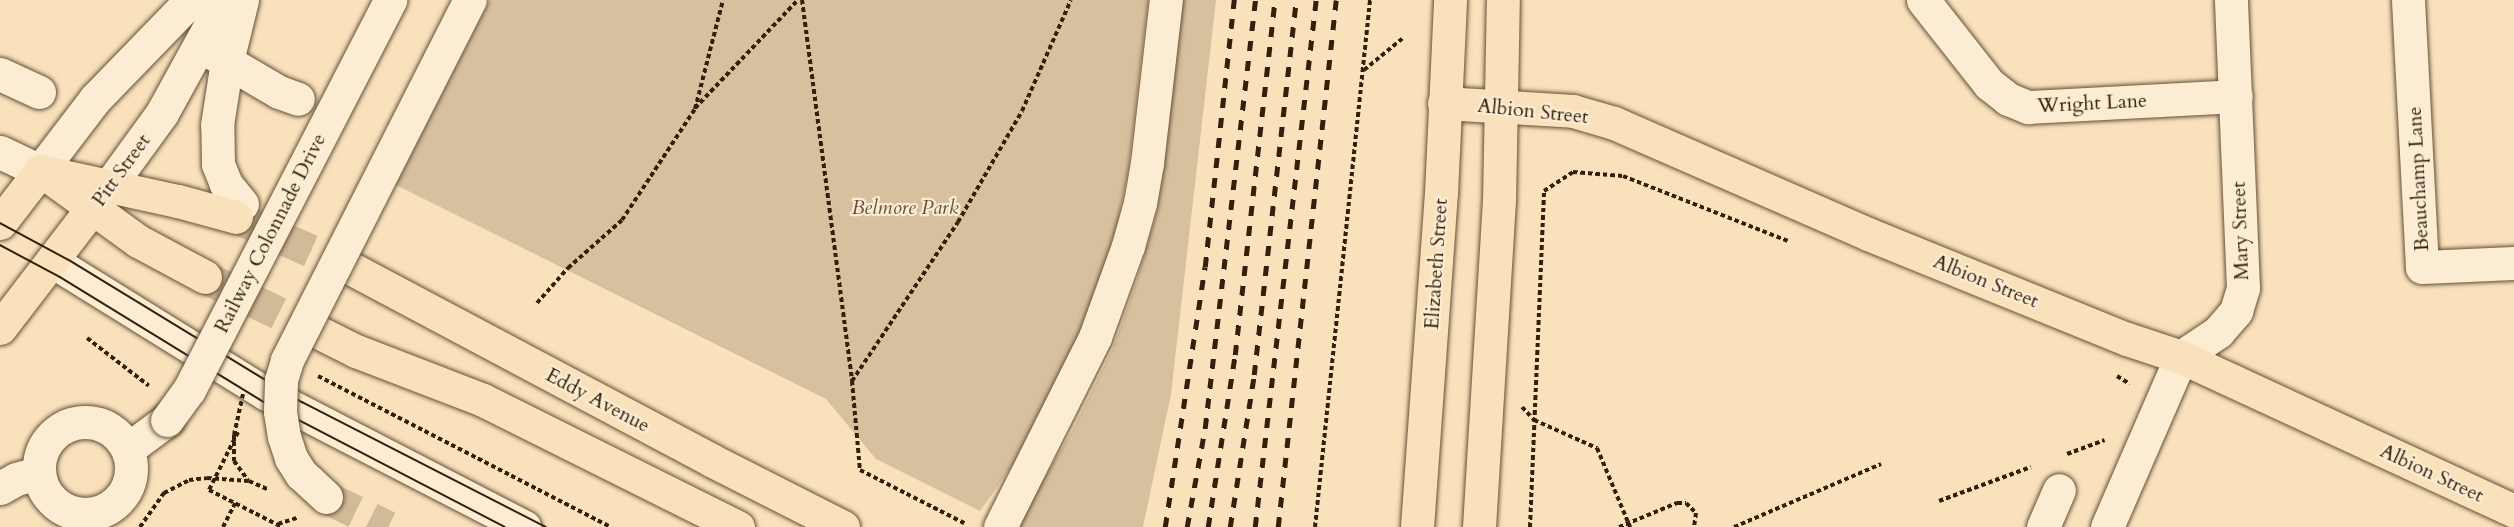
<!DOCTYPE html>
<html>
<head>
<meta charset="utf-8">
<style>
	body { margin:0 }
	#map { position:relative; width:2514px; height:527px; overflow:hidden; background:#f9e1bb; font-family:Cardo,serif }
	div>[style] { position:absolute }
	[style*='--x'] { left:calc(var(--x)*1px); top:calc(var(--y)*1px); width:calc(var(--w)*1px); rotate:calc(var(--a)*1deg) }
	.green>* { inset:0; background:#d7c09d }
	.minor-tunnel>* { height:33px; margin-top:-16.5px; transform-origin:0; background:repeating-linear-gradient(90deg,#d1ba98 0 33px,transparent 0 49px) }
	.major-tunnel>* { height:33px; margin-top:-16.5px; transform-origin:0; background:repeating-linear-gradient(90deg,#d1ba98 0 33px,transparent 0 49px) }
	.path>* { height:4px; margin-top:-2px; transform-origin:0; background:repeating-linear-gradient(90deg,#331f0c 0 4.5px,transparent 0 7.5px) }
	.roads { filter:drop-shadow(0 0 2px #645038) drop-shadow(0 0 2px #645038) }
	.minor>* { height:33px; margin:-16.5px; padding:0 16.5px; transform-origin:16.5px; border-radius:16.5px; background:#fbecd3 }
	.minor>.ring { margin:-16.5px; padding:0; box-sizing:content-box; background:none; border:33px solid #fbecd3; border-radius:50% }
	.major>* { height:33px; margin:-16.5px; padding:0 16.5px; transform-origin:16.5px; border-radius:16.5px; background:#f9e1bb }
	.tram>* { height:1.5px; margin:-0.75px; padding:0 0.75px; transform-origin:0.75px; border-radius:0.75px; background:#331f0c }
	.rail>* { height:4.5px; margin-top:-2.25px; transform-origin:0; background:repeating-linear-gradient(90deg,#331f0c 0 10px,transparent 0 20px) }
	.path-bridge>* { height:4px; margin-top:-2px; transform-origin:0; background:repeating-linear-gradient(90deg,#331f0c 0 4.5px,transparent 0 7.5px) }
	.bridges { filter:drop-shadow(0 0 2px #645038) drop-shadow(0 0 2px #645038) }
	.minor-bridge>* { height:33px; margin:-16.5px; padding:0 16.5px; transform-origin:16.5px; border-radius:16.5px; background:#fbecd3 }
	span { translate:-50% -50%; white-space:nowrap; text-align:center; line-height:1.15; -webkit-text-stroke:4.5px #fbecd3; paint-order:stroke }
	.street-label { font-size:20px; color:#331f0c }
	.park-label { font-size:20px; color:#644f38; font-style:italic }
</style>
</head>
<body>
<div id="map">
	<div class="green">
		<i style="clip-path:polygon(490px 0,1148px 0,1128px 172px,1117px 224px,1083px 332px,1030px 441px,980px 511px,876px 459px,826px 399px,396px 185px)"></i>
		<i style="clip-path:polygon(1181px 0,1216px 0,1171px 394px,1143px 527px,1015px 527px,1072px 431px,1113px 348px,1138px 277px,1157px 212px,1164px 168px)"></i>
	</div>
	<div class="minor-tunnel">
		<i style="--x:326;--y:497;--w:69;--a:25.8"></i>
	</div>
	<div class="major-tunnel">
		<i style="--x:236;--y:217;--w:129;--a:24.2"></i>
		<i style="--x:205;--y:277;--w:128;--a:26"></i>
	</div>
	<div class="path">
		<i style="--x:802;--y:0;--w:384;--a:82.5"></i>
		<i style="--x:852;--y:381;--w:89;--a:84.9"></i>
		<i style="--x:860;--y:470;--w:117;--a:27"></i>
		<i style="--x:1364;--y:70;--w:50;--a:-39.4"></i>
		<i style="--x:695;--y:108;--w:149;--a:-46.4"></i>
		<i style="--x:537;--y:303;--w:47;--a:-48.5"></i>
		<i style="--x:568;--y:268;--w:72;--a:-41.6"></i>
		<i style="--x:622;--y:220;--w:133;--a:-56.7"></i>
		<i style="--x:695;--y:109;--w:113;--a:-75.6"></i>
		<i style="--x:87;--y:338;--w:78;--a:37.7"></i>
		<i style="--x:318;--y:376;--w:330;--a:27.3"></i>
		<i style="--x:2117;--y:376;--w:15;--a:32"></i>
		<i style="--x:852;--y:381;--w:191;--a:-56.3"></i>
		<i style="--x:958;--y:222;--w:128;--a:-60"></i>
		<i style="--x:1022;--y:111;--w:121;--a:-66.2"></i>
		<i style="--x:1522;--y:407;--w:18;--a:47"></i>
		<i style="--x:1534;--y:420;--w:69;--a:24"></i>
		<i style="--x:1597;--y:448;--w:86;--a:67.3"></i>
		<i style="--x:238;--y:432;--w:65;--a:116.6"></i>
		<i style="--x:209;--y:490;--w:82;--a:26.9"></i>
		<i style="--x:2067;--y:454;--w:40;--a:-20.2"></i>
		<i style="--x:234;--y:461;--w:24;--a:54"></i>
		<i style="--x:1939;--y:501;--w:98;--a:-20.3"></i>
		<i style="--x:278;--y:524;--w:20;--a:-18"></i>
		<i style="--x:140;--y:527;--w:42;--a:-54.8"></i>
		<i style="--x:164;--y:493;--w:28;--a:-27"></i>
		<i style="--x:189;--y:480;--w:18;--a:-6"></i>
		<i style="--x:207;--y:478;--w:42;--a:4.1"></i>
		<i style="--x:249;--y:481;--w:20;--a:24"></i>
		<i style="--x:223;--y:527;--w:28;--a:-63"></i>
		<i style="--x:1315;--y:527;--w:530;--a:-84.04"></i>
		<i style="--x:1530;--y:527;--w:336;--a:-87.6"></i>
		<i style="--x:1544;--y:191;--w:35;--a:-33"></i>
		<i style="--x:1573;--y:172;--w:50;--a:4.6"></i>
		<i style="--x:1623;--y:176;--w:177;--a:21.5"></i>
		<i style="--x:1619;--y:527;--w:63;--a:-22.5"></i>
		<i style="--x:1677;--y:503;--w:9;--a:0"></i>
		<i style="--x:1686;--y:503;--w:14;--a:45"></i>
		<i style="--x:1696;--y:513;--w:14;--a:98"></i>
		<i style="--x:1734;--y:527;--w:160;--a:-23.2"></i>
	</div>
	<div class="roads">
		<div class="minor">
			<i style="--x:1923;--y:0;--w:107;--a:51.8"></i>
			<i style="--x:1989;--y:84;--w:24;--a:38"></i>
			<i style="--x:2008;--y:99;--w:22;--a:22"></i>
			<i style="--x:2028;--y:107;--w:208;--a:-3"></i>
			<i style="--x:2408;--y:0;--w:267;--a:87"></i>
			<i style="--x:2422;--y:267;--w:92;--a:-2.5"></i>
			<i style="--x:209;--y:51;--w:81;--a:30.4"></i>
			<i style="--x:279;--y:92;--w:20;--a:20"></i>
			<i style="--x:0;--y:74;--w:43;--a:24.8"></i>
			<i style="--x:0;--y:152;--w:44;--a:25.4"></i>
			<i style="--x:40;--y:171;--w:91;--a:-52.6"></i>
			<i style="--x:95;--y:99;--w:138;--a:-45.9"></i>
			<i style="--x:109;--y:186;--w:90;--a:-54"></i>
			<i style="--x:162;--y:113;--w:129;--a:-61.2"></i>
			<i style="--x:242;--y:204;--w:26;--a:-129"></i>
			<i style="--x:226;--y:184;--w:22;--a:-112"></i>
			<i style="--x:218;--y:164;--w:39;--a:-91"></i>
			<i style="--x:217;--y:125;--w:65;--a:-81.1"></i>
			<i style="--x:227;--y:61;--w:63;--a:-76.2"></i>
			<i style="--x:52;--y:261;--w:251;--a:31.8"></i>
			<i style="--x:265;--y:393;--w:292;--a:27.3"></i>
			<i class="ring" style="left:39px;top:422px;width:59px;height:59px"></i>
			<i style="--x:128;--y:449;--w:49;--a:-36.6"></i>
			<i style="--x:0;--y:488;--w:18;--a:-29"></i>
			<i style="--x:16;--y:479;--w:24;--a:-15"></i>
			<i style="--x:1000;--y:527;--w:212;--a:-63.4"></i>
			<i style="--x:1095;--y:337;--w:97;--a:-70.1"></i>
			<i style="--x:1128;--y:246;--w:45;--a:-74.4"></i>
			<i style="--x:1140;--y:203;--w:41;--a:-80.1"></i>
			<i style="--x:1147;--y:163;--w:164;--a:-83.4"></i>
			<i style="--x:2043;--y:527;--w:40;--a:-66.6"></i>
			<i style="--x:2107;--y:527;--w:185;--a:-66.5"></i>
			<i style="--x:2181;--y:357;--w:45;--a:-34"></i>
			<i style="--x:2218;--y:332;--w:28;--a:-49"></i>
			<i style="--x:2236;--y:311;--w:24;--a:-73"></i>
			<i style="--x:2243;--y:288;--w:288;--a:-92.4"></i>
		</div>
		<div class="major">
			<i style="--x:1444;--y:103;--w:129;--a:3.5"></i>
			<i style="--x:1573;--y:111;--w:43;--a:16.3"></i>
			<i style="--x:1614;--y:123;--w:277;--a:23.6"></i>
			<i style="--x:1868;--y:234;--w:279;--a:22.1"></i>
			<i style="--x:2127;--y:339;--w:57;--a:18.4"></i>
			<i style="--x:2181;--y:357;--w:367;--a:24.8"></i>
			<i style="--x:40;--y:171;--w:141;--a:12.3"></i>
			<i style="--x:178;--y:201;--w:60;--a:15.4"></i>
			<i style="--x:54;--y:180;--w:104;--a:36"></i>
			<i style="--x:138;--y:241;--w:76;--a:28.2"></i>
			<i style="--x:0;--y:223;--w:66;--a:-52.4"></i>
			<i style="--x:354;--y:270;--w:404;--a:28"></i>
			<i style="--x:711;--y:460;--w:148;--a:26.9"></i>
			<i style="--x:0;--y:328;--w:174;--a:-52.5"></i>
			<i style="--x:320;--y:333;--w:40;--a:26.6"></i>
			<i style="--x:356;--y:351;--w:136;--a:21.1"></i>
			<i style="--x:483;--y:400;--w:285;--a:26.5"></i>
			<i style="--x:1417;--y:527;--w:335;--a:-85.9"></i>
			<i style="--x:1441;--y:193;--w:193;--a:-87.3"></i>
			<i style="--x:1479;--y:527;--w:327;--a:-86.5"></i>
			<i style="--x:1499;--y:201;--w:201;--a:-88.9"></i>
		</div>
	</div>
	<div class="tram">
		<i style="--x:0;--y:223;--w:78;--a:28.2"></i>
		<i style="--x:69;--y:260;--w:273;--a:31.4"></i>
		<i style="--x:302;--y:402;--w:274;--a:27.1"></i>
		<i style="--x:0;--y:245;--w:68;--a:28.1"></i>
		<i style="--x:60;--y:277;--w:239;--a:31.5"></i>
		<i style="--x:264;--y:402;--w:271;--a:27.4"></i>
	</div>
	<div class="rail">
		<i style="--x:1165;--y:527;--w:263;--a:-81.3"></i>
		<i style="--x:1205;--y:267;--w:269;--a:-83.8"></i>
		<i style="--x:1187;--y:527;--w:101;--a:-79.7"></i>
		<i style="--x:1205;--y:428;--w:431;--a:-83.3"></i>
		<i style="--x:1208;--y:527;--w:174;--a:-81.1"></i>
		<i style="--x:1235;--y:355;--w:357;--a:-83.6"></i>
		<i style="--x:1230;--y:527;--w:154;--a:-81"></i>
		<i style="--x:1254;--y:375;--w:377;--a:-83.6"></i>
		<i style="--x:1255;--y:527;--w:531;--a:-83.4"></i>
		<i style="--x:1278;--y:527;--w:530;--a:-83.72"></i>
	</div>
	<div class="path-bridge">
		<i style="--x:234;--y:461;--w:26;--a:-90"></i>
		<i style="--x:234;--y:435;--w:42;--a:-77.6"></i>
	</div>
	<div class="bridges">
		<div class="minor-bridge">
			<i style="--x:167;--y:420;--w:37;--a:-54"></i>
			<i style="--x:189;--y:390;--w:439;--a:-62.7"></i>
			<i style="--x:326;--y:497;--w:34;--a:-137"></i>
			<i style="--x:301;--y:474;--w:19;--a:-122"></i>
			<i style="--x:291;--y:458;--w:22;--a:-108"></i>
			<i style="--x:284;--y:437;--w:26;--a:-99"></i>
			<i style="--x:280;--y:411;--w:31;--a:-88"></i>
			<i style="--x:281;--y:380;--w:21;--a:-73"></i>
			<i style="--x:287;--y:360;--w:404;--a:-63.1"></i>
		</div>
	</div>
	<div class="street-label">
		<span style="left:2092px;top:103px;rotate:-3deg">Wright Lane</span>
		<span style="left:1533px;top:111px;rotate:6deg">Albion Street</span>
		<span style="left:121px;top:170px;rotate:-54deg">Pitt Street</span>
		<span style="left:2418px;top:179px;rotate:-93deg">Beauchamp Lane</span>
		<span style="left:2240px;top:231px;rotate:-92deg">Mary Street</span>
		<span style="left:270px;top:233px;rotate:-63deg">Railway Colonnade Drive</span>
		<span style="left:1436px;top:264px;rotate:-86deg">Elizabeth Street</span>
		<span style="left:1986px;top:281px;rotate:22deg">Albion Street</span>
		<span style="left:598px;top:400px;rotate:28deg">Eddy Avenue</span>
		<span style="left:2432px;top:473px;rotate:25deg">Albion Street</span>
	</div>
	<div class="park-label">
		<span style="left:905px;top:207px">Belmore Park</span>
	</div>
</div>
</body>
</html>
